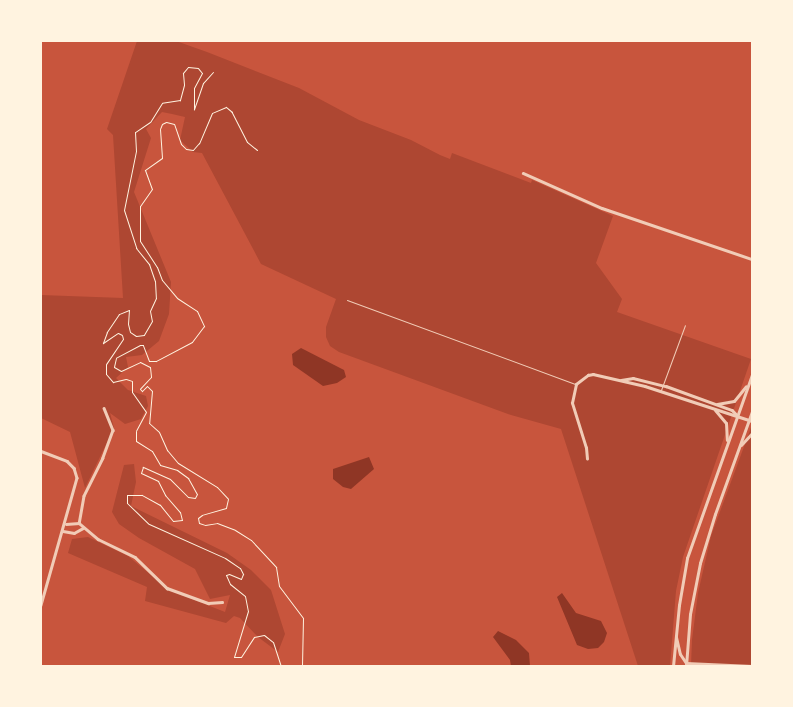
<!DOCTYPE html>
<html>
<head>
<meta charset="utf-8">
<style>
	body { margin:0 }
	#map { position:relative; width:793px; height:707px; overflow:hidden; background:#c8553d; font-family:"Crimson Pro",serif }
	div>[style] { position:absolute }
	[style*='--x'] { left:calc(var(--x)*1px); top:calc(var(--y)*1px); width:calc(var(--w)*1px); rotate:calc(var(--a)*1deg) }
	.green>* { inset:0; background:#ae4732 }
	.water>* { inset:0; background:#8f3625 }
	.path>* { height:1px; margin:-0.5px; padding:0 0.5px; transform-origin:0.5px; border-radius:0.5px; background:#fff3e0 }
	.service>* { height:1px; margin:-0.5px; padding:0 0.5px; transform-origin:0.5px; border-radius:0.5px; background:#f1ccb7 }
	.minor>* { height:2.5px; margin:-1.25px; padding:0 1.25px; transform-origin:1.25px; border-radius:1.25px; background:#f1ccb7 }
	.tertiary>* { height:3px; margin:-1.5px; padding:0 1.5px; transform-origin:1.5px; border-radius:1.5px; background:#f1ccb7 }
	span { translate:-50% -50%; white-space:nowrap; text-align:center; line-height:1.15; -webkit-text-stroke:4px #fff3e0; paint-order:stroke }
	.frame { position:absolute; inset:0; border:42px solid #fff3e0; pointer-events:none }
</style>
</head>
<body>
<div id="map">
	<div class="green">
		<i style="clip-path:polygon(137px 41px,176px 41px,207px 52px,299px 88px,359px 120px,411px 140px,440px 155px,450px 159px,452px 153px,531px 183px,532px 180px,613px 216px,596px 263px,622px 299px,617px 312px,751px 359px,683px 557px,676px 591px,670px 666px,638px 666px,561px 429px,511px 415px,339px 352px,330px 346px,326px 337px,326px 327px,336px 299px,261px 264px,202px 153px,193px 152px,180px 140px,185px 117px,172px 114px,162px 112px,146px 129px,151px 138px,134px 192px,171px 282px,169px 314px,159px 341px,142px 355px,126px 357px,128px 367px,116px 378px,128px 390px,146px 396px,148px 406px,141px 419px,125px 424px,110px 413px,114px 428px,85px 488px,70px 432px,41px 418px,41px 295px,123px 298px,113px 135px,107px 129px)"></i>
		<i style="clip-path:polygon(752px 425px,752px 666px,691px 666px,692px 640px,698px 593px,711px 536px)"></i>
		<i style="clip-path:polygon(134px 464px,136px 482px,131px 506px,227px 553px,251px 570px,271px 590px,285px 634px,278px 652px,258px 637px,240px 618px,234px 616px,226px 623px,145px 601px,147px 587px,68px 553px,72px 539px,88px 537px,128px 556px,169px 590px,225px 612px,230px 595px,210px 599px,195px 569px,139px 538px,119px 524px,112px 512px,124px 465px)"></i>
	</div>
	<div class="water">
		<i style="clip-path:polygon(301px 348px,344px 370px,346px 377px,337px 383px,323px 386px,293px 365px,292px 354px)"></i>
		<i style="clip-path:polygon(369px 457px,374px 469px,351px 489px,343px 487px,333px 479px,333px 469px)"></i>
		<i style="clip-path:polygon(562px 593px,576px 613px,601px 621px,607px 633px,604px 642px,598px 648px,588px 649px,577px 645px,557px 597px)"></i>
		<i style="clip-path:polygon(498px 631px,516px 640px,529px 653px,530px 666px,511px 666px,510px 660px,493px 637px)"></i>
	</div>
	<div class="path">
		<i style="--x:213;--y:72;--w:15;--a:132"></i>
		<i style="--x:203;--y:83;--w:28;--a:109"></i>
		<i style="--x:194;--y:109;--w:21;--a:-90"></i>
		<i style="--x:194;--y:88;--w:17;--a:-62"></i>
		<i style="--x:202;--y:73;--w:6;--a:-129"></i>
		<i style="--x:198;--y:68;--w:10;--a:-174"></i>
		<i style="--x:188;--y:67;--w:8;--a:130"></i>
		<i style="--x:183;--y:73;--w:12;--a:85"></i>
		<i style="--x:184;--y:85;--w:16;--a:105"></i>
		<i style="--x:180;--y:100;--w:18;--a:171"></i>
		<i style="--x:162;--y:103;--w:22;--a:122"></i>
		<i style="--x:150;--y:122;--w:18;--a:146"></i>
		<i style="--x:135;--y:132;--w:19;--a:87"></i>
		<i style="--x:136;--y:151;--w:60;--a:101.5"></i>
		<i style="--x:124;--y:210;--w:40;--a:72"></i>
		<i style="--x:136;--y:248;--w:21;--a:51"></i>
		<i style="--x:149;--y:264;--w:18;--a:71"></i>
		<i style="--x:155;--y:281;--w:17;--a:87"></i>
		<i style="--x:156;--y:298;--w:14;--a:115"></i>
		<i style="--x:150;--y:311;--w:10;--a:79"></i>
		<i style="--x:152;--y:321;--w:16;--a:120"></i>
		<i style="--x:144;--y:335;--w:8;--a:173"></i>
		<i style="--x:136;--y:336;--w:7;--a:-146"></i>
		<i style="--x:130;--y:332;--w:8;--a:-104"></i>
		<i style="--x:128;--y:324;--w:14;--a:-86"></i>
		<i style="--x:129;--y:310;--w:11;--a:158"></i>
		<i style="--x:119;--y:314;--w:22;--a:124"></i>
		<i style="--x:107;--y:332;--w:12;--a:110"></i>
		<i style="--x:103;--y:343;--w:18;--a:-34"></i>
		<i style="--x:118;--y:333;--w:4;--a:27"></i>
		<i style="--x:122;--y:335;--w:4;--a:76"></i>
		<i style="--x:123;--y:339;--w:30;--a:124"></i>
		<i style="--x:106;--y:364;--w:10;--a:90"></i>
		<i style="--x:106;--y:374;--w:11;--a:49"></i>
		<i style="--x:113;--y:382;--w:13;--a:-13"></i>
		<i style="--x:126;--y:379;--w:6;--a:18"></i>
		<i style="--x:132;--y:381;--w:11;--a:90"></i>
		<i style="--x:132;--y:392;--w:24;--a:55"></i>
		<i style="--x:146;--y:412;--w:21;--a:118"></i>
		<i style="--x:136;--y:431;--w:10;--a:90"></i>
		<i style="--x:136;--y:441;--w:19;--a:32"></i>
		<i style="--x:152;--y:451;--w:16;--a:60"></i>
		<i style="--x:160;--y:465;--w:18;--a:16"></i>
		<i style="--x:177;--y:470;--w:14;--a:36"></i>
		<i style="--x:188;--y:478;--w:18;--a:61"></i>
		<i style="--x:197;--y:494;--w:4;--a:117"></i>
		<i style="--x:195;--y:498;--w:7;--a:-172"></i>
		<i style="--x:188;--y:497;--w:25;--a:-135"></i>
		<i style="--x:170;--y:479;--w:30;--a:-156"></i>
		<i style="--x:143;--y:467;--w:6;--a:108"></i>
		<i style="--x:141;--y:473;--w:19;--a:25"></i>
		<i style="--x:158;--y:481;--w:16;--a:63"></i>
		<i style="--x:165;--y:495;--w:23;--a:49"></i>
		<i style="--x:180;--y:512;--w:8;--a:76"></i>
		<i style="--x:182;--y:520;--w:9;--a:174"></i>
		<i style="--x:173;--y:521;--w:21;--a:-129"></i>
		<i style="--x:160;--y:505;--w:21;--a:-151"></i>
		<i style="--x:142;--y:495;--w:15;--a:180"></i>
		<i style="--x:127;--y:495;--w:8;--a:90"></i>
		<i style="--x:127;--y:503;--w:30;--a:44"></i>
		<i style="--x:149;--y:524;--w:83;--a:24.1"></i>
		<i style="--x:225;--y:558;--w:18;--a:34"></i>
		<i style="--x:240;--y:568;--w:7;--a:63"></i>
		<i style="--x:243;--y:574;--w:5;--a:112"></i>
		<i style="--x:241;--y:579;--w:13;--a:-157"></i>
		<i style="--x:229;--y:574;--w:3;--a:162"></i>
		<i style="--x:226;--y:575;--w:10;--a:66"></i>
		<i style="--x:230;--y:584;--w:19;--a:39"></i>
		<i style="--x:245;--y:596;--w:15;--a:79"></i>
		<i style="--x:248;--y:611;--w:48;--a:106.9"></i>
		<i style="--x:234;--y:657;--w:7;--a:0"></i>
		<i style="--x:241;--y:657;--w:24;--a:-57"></i>
		<i style="--x:254;--y:637;--w:10;--a:-11"></i>
		<i style="--x:264;--y:635;--w:11;--a:38"></i>
		<i style="--x:273;--y:642;--w:25;--a:72"></i>
		<i style="--x:257;--y:150;--w:13;--a:-141"></i>
		<i style="--x:247;--y:142;--w:34;--a:-117"></i>
		<i style="--x:232;--y:112;--w:8;--a:-140"></i>
		<i style="--x:226;--y:107;--w:15;--a:157"></i>
		<i style="--x:212;--y:113;--w:33;--a:113"></i>
		<i style="--x:199;--y:143;--w:9;--a:131"></i>
		<i style="--x:193;--y:150;--w:7;--a:-172"></i>
		<i style="--x:186;--y:149;--w:7;--a:-135"></i>
		<i style="--x:181;--y:144;--w:21;--a:-109"></i>
		<i style="--x:174;--y:124;--w:8;--a:-166"></i>
		<i style="--x:166;--y:122;--w:4;--a:153"></i>
		<i style="--x:162;--y:124;--w:5;--a:112"></i>
		<i style="--x:160;--y:129;--w:29;--a:86"></i>
		<i style="--x:162;--y:158;--w:21;--a:145"></i>
		<i style="--x:145;--y:170;--w:20;--a:70"></i>
		<i style="--x:152;--y:189;--w:21;--a:125"></i>
		<i style="--x:140;--y:206;--w:35;--a:90"></i>
		<i style="--x:140;--y:241;--w:31;--a:57"></i>
		<i style="--x:157;--y:267;--w:14;--a:69"></i>
		<i style="--x:162;--y:280;--w:23;--a:50"></i>
		<i style="--x:177;--y:298;--w:24;--a:33"></i>
		<i style="--x:197;--y:311;--w:17;--a:65"></i>
		<i style="--x:204;--y:326;--w:20;--a:127"></i>
		<i style="--x:192;--y:342;--w:41;--a:152.2"></i>
		<i style="--x:156;--y:361;--w:7;--a:180"></i>
		<i style="--x:149;--y:361;--w:17;--a:-111"></i>
		<i style="--x:143;--y:345;--w:3;--a:180"></i>
		<i style="--x:140;--y:345;--w:27;--a:152"></i>
		<i style="--x:116;--y:358;--w:9;--a:103"></i>
		<i style="--x:114;--y:367;--w:8;--a:30"></i>
		<i style="--x:121;--y:371;--w:21;--a:-25"></i>
		<i style="--x:140;--y:362;--w:11;--a:27"></i>
		<i style="--x:150;--y:367;--w:10;--a:84"></i>
		<i style="--x:151;--y:377;--w:16;--a:133"></i>
		<i style="--x:140;--y:389;--w:3;--a:45"></i>
		<i style="--x:142;--y:391;--w:7;--a:-45"></i>
		<i style="--x:147;--y:386;--w:7;--a:45"></i>
		<i style="--x:152;--y:391;--w:32;--a:95"></i>
		<i style="--x:149;--y:423;--w:13;--a:42"></i>
		<i style="--x:159;--y:432;--w:20;--a:66"></i>
		<i style="--x:167;--y:450;--w:17;--a:50"></i>
		<i style="--x:178;--y:463;--w:46;--a:31.6"></i>
		<i style="--x:217;--y:487;--w:16;--a:47"></i>
		<i style="--x:228;--y:499;--w:9;--a:103"></i>
		<i style="--x:226;--y:508;--w:25;--a:164"></i>
		<i style="--x:202;--y:515;--w:5;--a:143"></i>
		<i style="--x:198;--y:518;--w:5;--a:79"></i>
		<i style="--x:199;--y:523;--w:6;--a:18"></i>
		<i style="--x:205;--y:525;--w:12;--a:-9"></i>
		<i style="--x:217;--y:523;--w:19;--a:21"></i>
		<i style="--x:235;--y:530;--w:19;--a:32"></i>
		<i style="--x:251;--y:540;--w:37;--a:47"></i>
		<i style="--x:276;--y:567;--w:19;--a:81"></i>
		<i style="--x:279;--y:586;--w:40;--a:53"></i>
		<i style="--x:303;--y:618;--w:48;--a:91.2"></i>
	</div>
	<div class="service">
		<i style="--x:347;--y:300;--w:243;--a:20.2"></i>
		<i style="--x:661;--y:390;--w:69;--a:-69.7"></i>
	</div>
	<div class="minor">
		<i style="--x:523;--y:173;--w:86;--a:23.9"></i>
		<i style="--x:602;--y:208;--w:158;--a:18.8"></i>
		<i style="--x:621;--y:380;--w:12;--a:-9"></i>
		<i style="--x:633;--y:378;--w:34;--a:14"></i>
		<i style="--x:666;--y:386;--w:70;--a:20"></i>
		<i style="--x:732;--y:410;--w:7;--a:45"></i>
		<i style="--x:104;--y:408;--w:24;--a:68"></i>
		<i style="--x:113;--y:430;--w:30;--a:110"></i>
		<i style="--x:103;--y:458;--w:42;--a:116.6"></i>
		<i style="--x:84;--y:496;--w:27;--a:100"></i>
		<i style="--x:79;--y:523;--w:25;--a:40"></i>
		<i style="--x:98;--y:539;--w:41;--a:25.9"></i>
		<i style="--x:135;--y:557;--w:45;--a:44.1"></i>
		<i style="--x:167;--y:588;--w:44;--a:20.1"></i>
		<i style="--x:208;--y:603;--w:14;--a:-4"></i>
		<i style="--x:41;--y:451;--w:28;--a:21"></i>
		<i style="--x:67;--y:461;--w:10;--a:45"></i>
		<i style="--x:74;--y:468;--w:10;--a:73"></i>
		<i style="--x:77;--y:478;--w:132;--a:105.8"></i>
		<i style="--x:587;--y:459;--w:11;--a:-95"></i>
		<i style="--x:586;--y:448;--w:47;--a:-107.3"></i>
		<i style="--x:572;--y:403;--w:19;--a:-78"></i>
		<i style="--x:576;--y:384;--w:15;--a:-37"></i>
		<i style="--x:588;--y:375;--w:5;--a:-11"></i>
		<i style="--x:593;--y:374;--w:53;--a:13"></i>
		<i style="--x:645;--y:386;--w:113;--a:18.1"></i>
		<i style="--x:66;--y:524;--w:13;--a:-4"></i>
		<i style="--x:63;--y:531;--w:11;--a:10"></i>
		<i style="--x:74;--y:533;--w:10;--a:-29"></i>
		<i style="--x:686;--y:663;--w:66;--a:2.6"></i>
	</div>
	<div class="tertiary">
		<i style="--x:717;--y:404;--w:17;--a:-10"></i>
		<i style="--x:734;--y:401;--w:19;--a:-51"></i>
		<i style="--x:715;--y:410;--w:17;--a:50"></i>
		<i style="--x:726;--y:423;--w:17;--a:87"></i>
		<i style="--x:741;--y:445;--w:16;--a:-47"></i>
		<i style="--x:676;--y:637;--w:17;--a:77"></i>
		<i style="--x:680;--y:654;--w:11;--a:56"></i>
		<i style="--x:673;--y:666;--w:61;--a:-84.4"></i>
		<i style="--x:679;--y:605;--w:48;--a:-80.3"></i>
		<i style="--x:687;--y:558;--w:195;--a:-70.5"></i>
		<i style="--x:686;--y:666;--w:52;--a:-85.6"></i>
		<i style="--x:690;--y:614;--w:52;--a:-78.9"></i>
		<i style="--x:700;--y:563;--w:51;--a:-73"></i>
		<i style="--x:715;--y:514;--w:109;--a:-70.2"></i>
	</div>
	<div class="frame"></div>
</div>
</body>
</html>
